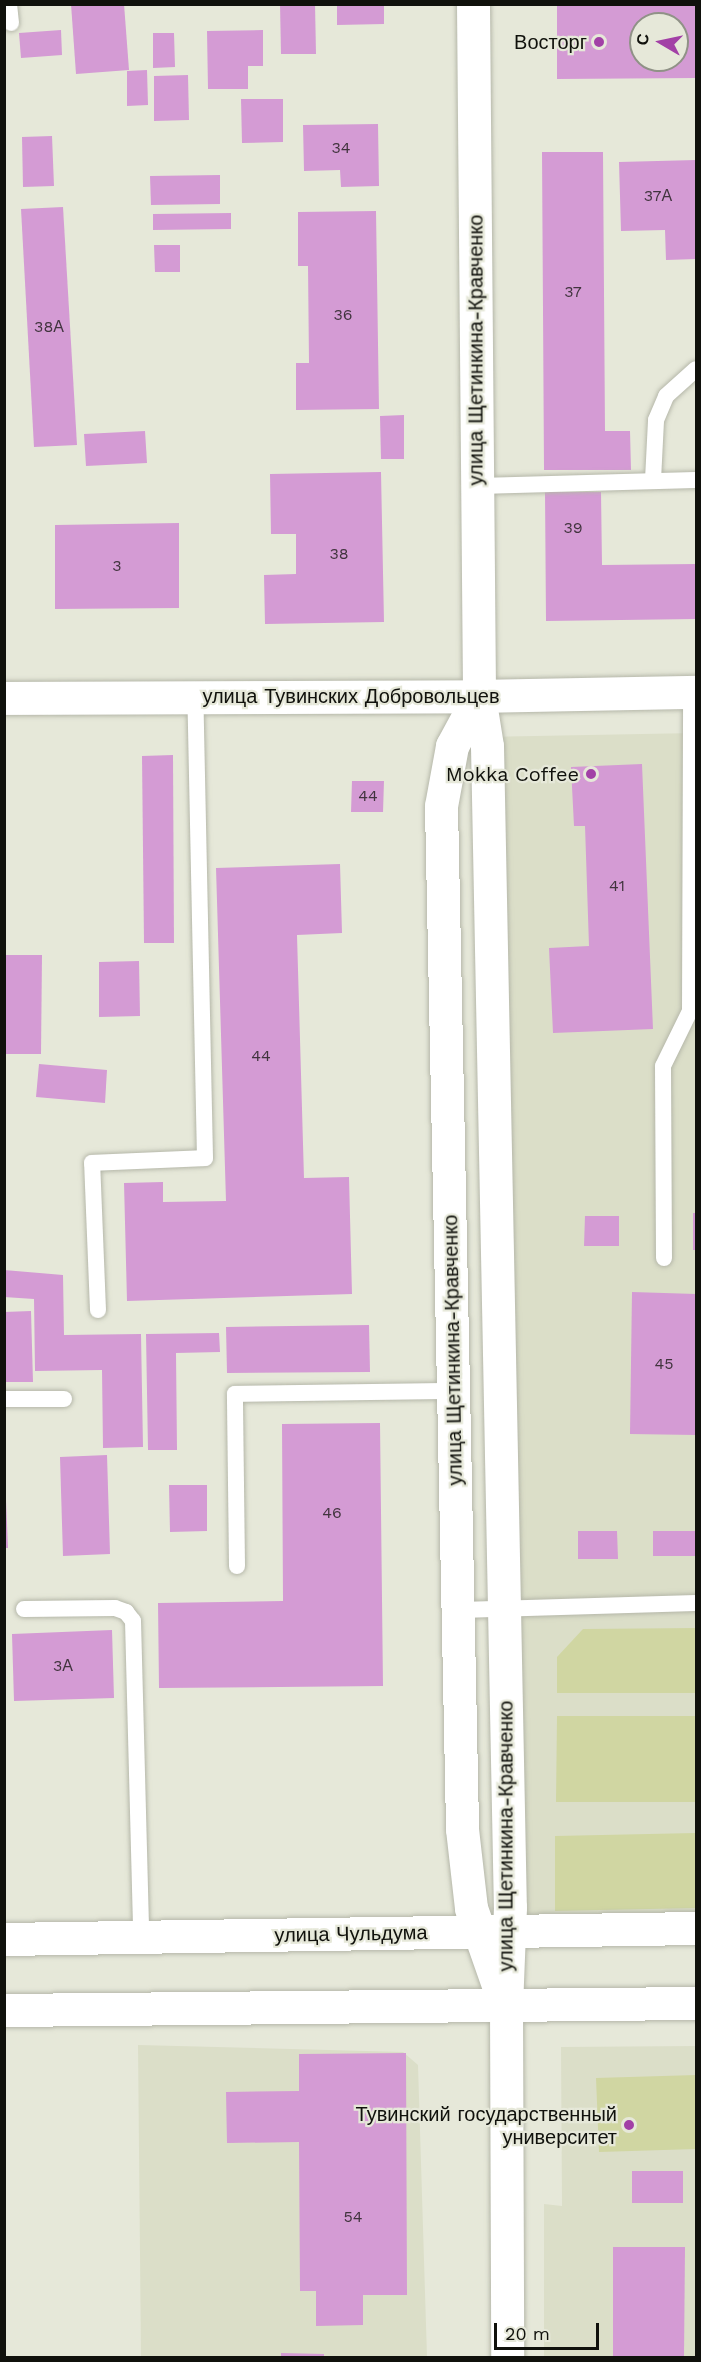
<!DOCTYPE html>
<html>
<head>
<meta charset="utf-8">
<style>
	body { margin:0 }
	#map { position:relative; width:701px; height:2362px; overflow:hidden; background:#e6e8d9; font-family:"Work Sans",sans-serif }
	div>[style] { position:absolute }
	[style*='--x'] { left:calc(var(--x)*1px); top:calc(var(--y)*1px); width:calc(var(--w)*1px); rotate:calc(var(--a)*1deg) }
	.built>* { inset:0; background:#dbdec8 }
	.green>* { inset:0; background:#d0d6a2 }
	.building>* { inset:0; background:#d49bd4 }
	.roads { filter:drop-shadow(0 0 2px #b5b7a9) drop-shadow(0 0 2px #b5b7a9) }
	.lane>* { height:16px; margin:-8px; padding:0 8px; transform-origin:8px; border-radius:8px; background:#fff }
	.street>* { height:33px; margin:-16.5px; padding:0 16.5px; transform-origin:16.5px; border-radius:16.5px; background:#fff }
	.secondary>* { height:33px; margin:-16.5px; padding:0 16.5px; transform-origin:16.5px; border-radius:16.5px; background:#fff }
	.dots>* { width:16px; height:16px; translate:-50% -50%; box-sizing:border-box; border:3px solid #e6e8d9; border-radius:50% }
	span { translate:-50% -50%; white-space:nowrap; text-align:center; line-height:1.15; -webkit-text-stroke:4.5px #e6e8d9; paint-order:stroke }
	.number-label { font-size:16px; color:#41343e }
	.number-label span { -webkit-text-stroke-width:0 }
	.poi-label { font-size:20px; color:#10110c }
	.right { translate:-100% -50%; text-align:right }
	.street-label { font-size:20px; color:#10110c }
	.frame { position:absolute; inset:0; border:6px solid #10110c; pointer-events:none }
	.north { position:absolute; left:629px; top:12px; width:60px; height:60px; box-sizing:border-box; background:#e6e8d9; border:2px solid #909287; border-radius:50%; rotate:279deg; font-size:16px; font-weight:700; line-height:24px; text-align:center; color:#10110c }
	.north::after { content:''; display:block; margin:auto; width:21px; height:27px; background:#a240a6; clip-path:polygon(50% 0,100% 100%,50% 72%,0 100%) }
	.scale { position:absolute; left:494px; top:2323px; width:105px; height:27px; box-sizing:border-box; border:3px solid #10110c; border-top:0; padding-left:8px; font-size:18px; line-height:21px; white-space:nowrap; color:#10110c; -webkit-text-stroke:4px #e6e8d9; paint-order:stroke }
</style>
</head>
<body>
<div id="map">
	<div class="built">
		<i style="clip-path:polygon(696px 733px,696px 1931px,520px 1939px,483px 737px)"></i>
		<i style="clip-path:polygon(138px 2045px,403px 2052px,418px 2065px,427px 2357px,141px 2357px)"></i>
		<i style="clip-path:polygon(696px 2046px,696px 2357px,544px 2358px,544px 2204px,562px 2206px,561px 2047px)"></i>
	</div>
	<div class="green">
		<i style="clip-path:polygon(696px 1628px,696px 1693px,557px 1693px,557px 1657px,583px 1629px)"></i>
		<i style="clip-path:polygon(557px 1716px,696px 1716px,696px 1802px,556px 1802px)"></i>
		<i style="clip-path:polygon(696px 1833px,696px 1908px,555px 1911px,555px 1836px)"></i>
		<i style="clip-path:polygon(696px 2075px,696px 2149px,599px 2152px,596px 2078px)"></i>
	</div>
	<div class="building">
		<i style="clip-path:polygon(71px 4px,124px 4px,129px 70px,76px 74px)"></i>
		<i style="clip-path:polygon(280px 4px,315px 4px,316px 54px,281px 54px)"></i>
		<i style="clip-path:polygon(337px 4px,384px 4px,384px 24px,337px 25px)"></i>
		<i style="clip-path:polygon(evenodd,557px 4px,696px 4px,696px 78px,557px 79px,557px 4px,641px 24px,677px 24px,677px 60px,641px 60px,641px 24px)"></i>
		<i style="clip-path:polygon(61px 30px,62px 55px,21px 58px,19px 33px)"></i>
		<i style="clip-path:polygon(263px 30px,263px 66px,248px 66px,248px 89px,208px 89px,207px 31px)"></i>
		<i style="clip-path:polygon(153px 33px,174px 33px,175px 67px,153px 68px)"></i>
		<i style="clip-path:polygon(147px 70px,148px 105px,127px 106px,127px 71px)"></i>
		<i style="clip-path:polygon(188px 75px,189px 120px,154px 121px,154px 76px)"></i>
		<i style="clip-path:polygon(241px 99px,283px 99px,283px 142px,242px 143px)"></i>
		<i style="clip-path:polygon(378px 124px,379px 186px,341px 187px,340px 170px,304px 171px,303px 125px)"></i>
		<i style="clip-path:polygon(52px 136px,54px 186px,23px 187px,22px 137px)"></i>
		<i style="clip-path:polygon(542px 152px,603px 152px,605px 431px,630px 431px,631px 470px,544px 470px)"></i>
		<i style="clip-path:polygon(696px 160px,696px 259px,666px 260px,665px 230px,621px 231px,619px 162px)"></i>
		<i style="clip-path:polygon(220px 175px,220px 204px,151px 205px,150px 176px)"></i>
		<i style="clip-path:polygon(63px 207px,77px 445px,34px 447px,21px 209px)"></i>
		<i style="clip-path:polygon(376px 211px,379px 409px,296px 410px,296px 363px,309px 363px,308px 266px,298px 266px,298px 212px)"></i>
		<i style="clip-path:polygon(231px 213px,231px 229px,153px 230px,153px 214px)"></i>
		<i style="clip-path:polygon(154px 245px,180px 245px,180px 272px,155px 272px)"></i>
		<i style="clip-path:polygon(404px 415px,404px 459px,381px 459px,380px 416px)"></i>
		<i style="clip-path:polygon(145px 431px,147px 463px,86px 466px,84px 434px)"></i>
		<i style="clip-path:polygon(381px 472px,384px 622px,265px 624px,264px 575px,296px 574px,296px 534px,271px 534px,270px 474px)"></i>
		<i style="clip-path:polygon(545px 492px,601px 492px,602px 565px,696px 564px,696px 619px,546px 621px)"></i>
		<i style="clip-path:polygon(179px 523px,179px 608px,55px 609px,55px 525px)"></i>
		<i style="clip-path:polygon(173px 755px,174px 943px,144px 943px,142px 756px)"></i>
		<i style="clip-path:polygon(642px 764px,653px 1029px,553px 1033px,549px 948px,589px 946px,585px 826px,574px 826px,571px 767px)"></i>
		<i style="clip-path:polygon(352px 781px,384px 781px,383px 812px,351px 812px)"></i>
		<i style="clip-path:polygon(340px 864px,342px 933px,297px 935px,304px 1178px,349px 1177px,352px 1294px,127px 1301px,124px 1183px,163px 1182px,163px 1202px,226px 1201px,216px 868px)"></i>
		<i style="clip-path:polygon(4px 955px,42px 955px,41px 1054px,4px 1054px)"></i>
		<i style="clip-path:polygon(139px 961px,140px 1016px,99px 1017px,99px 962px)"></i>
		<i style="clip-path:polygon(39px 1064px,107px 1070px,105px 1103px,36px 1097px)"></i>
		<i style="clip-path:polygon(693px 1213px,696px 1213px,696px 1250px,693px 1250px)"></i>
		<i style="clip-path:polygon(585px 1216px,619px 1216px,619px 1246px,584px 1246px)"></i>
		<i style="clip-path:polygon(4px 1270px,63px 1275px,64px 1335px,141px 1334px,143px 1447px,103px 1448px,102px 1370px,35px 1371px,34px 1299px,4px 1297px)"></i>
		<i style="clip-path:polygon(632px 1292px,696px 1294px,696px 1435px,630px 1434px)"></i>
		<i style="clip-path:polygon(31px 1311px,33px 1382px,4px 1382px,4px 1312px)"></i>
		<i style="clip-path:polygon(369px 1325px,370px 1372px,227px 1373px,226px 1327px)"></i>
		<i style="clip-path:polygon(219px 1333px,220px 1352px,176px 1353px,177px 1450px,148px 1450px,146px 1334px)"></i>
		<i style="clip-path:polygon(380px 1423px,383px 1686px,159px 1688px,158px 1603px,283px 1601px,282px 1424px)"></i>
		<i style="clip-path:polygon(4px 1452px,8px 1548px,4px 1548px)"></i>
		<i style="clip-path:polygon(107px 1455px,110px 1554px,63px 1556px,60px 1457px)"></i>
		<i style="clip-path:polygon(169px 1485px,207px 1485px,207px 1531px,170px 1532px)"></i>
		<i style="clip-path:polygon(578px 1531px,617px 1531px,618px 1559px,578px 1559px)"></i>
		<i style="clip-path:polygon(653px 1531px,695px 1531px,695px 1556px,653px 1556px)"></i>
		<i style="clip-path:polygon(112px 1630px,114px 1698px,14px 1701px,12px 1634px)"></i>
		<i style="clip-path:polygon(406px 2053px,407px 2295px,363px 2295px,363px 2325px,316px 2326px,316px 2291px,300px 2291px,299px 2142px,227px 2143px,226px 2092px,299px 2091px,299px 2054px)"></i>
		<i style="clip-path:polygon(632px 2171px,683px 2171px,683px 2203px,632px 2203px)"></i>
		<i style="clip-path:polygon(613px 2247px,685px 2247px,684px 2358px,613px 2358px)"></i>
		<i style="clip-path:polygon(281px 2353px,324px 2354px,324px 2358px,281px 2358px)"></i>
	</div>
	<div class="roads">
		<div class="lane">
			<i style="--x:9;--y:4;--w:19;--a:84"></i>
			<i style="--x:653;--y:480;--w:60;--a:-87.1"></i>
			<i style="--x:656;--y:420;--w:26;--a:-67"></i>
			<i style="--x:666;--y:396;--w:40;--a:-42"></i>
			<i style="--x:478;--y:486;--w:218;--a:-1.6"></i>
			<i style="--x:664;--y:1258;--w:192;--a:-90.3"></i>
			<i style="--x:663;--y:1066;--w:61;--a:-63.9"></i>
			<i style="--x:690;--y:1011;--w:319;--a:-89.8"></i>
			<i style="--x:98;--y:1310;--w:147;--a:-92.3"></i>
			<i style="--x:92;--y:1163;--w:113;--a:-2.5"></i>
			<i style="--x:205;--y:1158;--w:461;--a:-91.2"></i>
			<i style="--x:4;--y:1399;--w:60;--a:0"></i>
			<i style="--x:237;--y:1566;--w:172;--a:-90.7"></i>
			<i style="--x:235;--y:1394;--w:219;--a:-0.8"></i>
			<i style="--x:24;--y:1609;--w:91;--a:-0.6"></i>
			<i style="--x:115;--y:1608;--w:12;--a:20"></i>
			<i style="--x:126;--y:1612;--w:11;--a:52"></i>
			<i style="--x:133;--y:1621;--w:316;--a:88.5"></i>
			<i style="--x:460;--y:1610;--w:236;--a:-1.7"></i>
		</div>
		<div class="street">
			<i style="--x:4;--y:698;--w:475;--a:-0.2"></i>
			<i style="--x:4;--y:1939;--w:692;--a:-0.91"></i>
			<i style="--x:4;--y:2010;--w:692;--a:-0.58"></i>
		</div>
		<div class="secondary">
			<i style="--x:473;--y:4;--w:692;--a:89.5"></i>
			<i style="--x:479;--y:696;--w:51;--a:80.9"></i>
			<i style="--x:487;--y:746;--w:1161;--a:88.87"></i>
			<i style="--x:510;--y:1907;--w:98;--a:92.3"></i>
			<i style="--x:506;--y:2005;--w:353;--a:89.8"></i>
			<i style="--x:479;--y:696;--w:57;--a:118.4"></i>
			<i style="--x:452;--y:746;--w:61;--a:100.4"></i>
			<i style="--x:441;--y:806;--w:1023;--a:88.82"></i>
			<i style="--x:462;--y:1829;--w:80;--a:83.5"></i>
			<i style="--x:471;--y:1908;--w:88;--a:70.7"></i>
			<i style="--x:479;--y:696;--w:217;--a:-1.1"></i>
		</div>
	</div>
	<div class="dots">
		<i style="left:599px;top:42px;background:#a240a6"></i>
		<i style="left:591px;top:774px;background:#a240a6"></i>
		<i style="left:629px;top:2125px;background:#a240a6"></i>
	</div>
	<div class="number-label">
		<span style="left:341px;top:148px">34</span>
		<span style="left:658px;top:196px">37А</span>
		<span style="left:573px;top:292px">37</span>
		<span style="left:343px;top:315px">36</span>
		<span style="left:49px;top:327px">38А</span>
		<span style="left:573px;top:528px">39</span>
		<span style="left:339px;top:554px">38</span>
		<span style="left:117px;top:566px">3</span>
		<span style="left:368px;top:796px">44</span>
		<span style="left:617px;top:886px">41</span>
		<span style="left:261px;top:1056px">44</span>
		<span style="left:664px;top:1364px">45</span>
		<span style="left:332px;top:1513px">46</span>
		<span style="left:63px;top:1666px">3А</span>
		<span style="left:353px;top:2217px">54</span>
	</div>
	<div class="poi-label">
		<span class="right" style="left:587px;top:42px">Восторг</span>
		<span class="right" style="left:579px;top:774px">Mokka Coffee</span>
		<span class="right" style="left:617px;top:2126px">Тувинский государственный<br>университет</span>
	</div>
	<div class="street-label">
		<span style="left:476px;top:350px;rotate:-90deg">улица Щетинкина-Кравченко</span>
		<span style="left:351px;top:696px">улица Тувинских Добровольцев</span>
		<span style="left:453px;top:1350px;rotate:-91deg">улица Щетинкина-Кравченко</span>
		<span style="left:506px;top:1836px;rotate:-90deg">улица Щетинкина-Кравченко</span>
		<span style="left:351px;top:1934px;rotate:-1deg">улица Чульдума</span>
	</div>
	<div class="frame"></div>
	<div class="north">С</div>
	<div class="scale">20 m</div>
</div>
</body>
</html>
